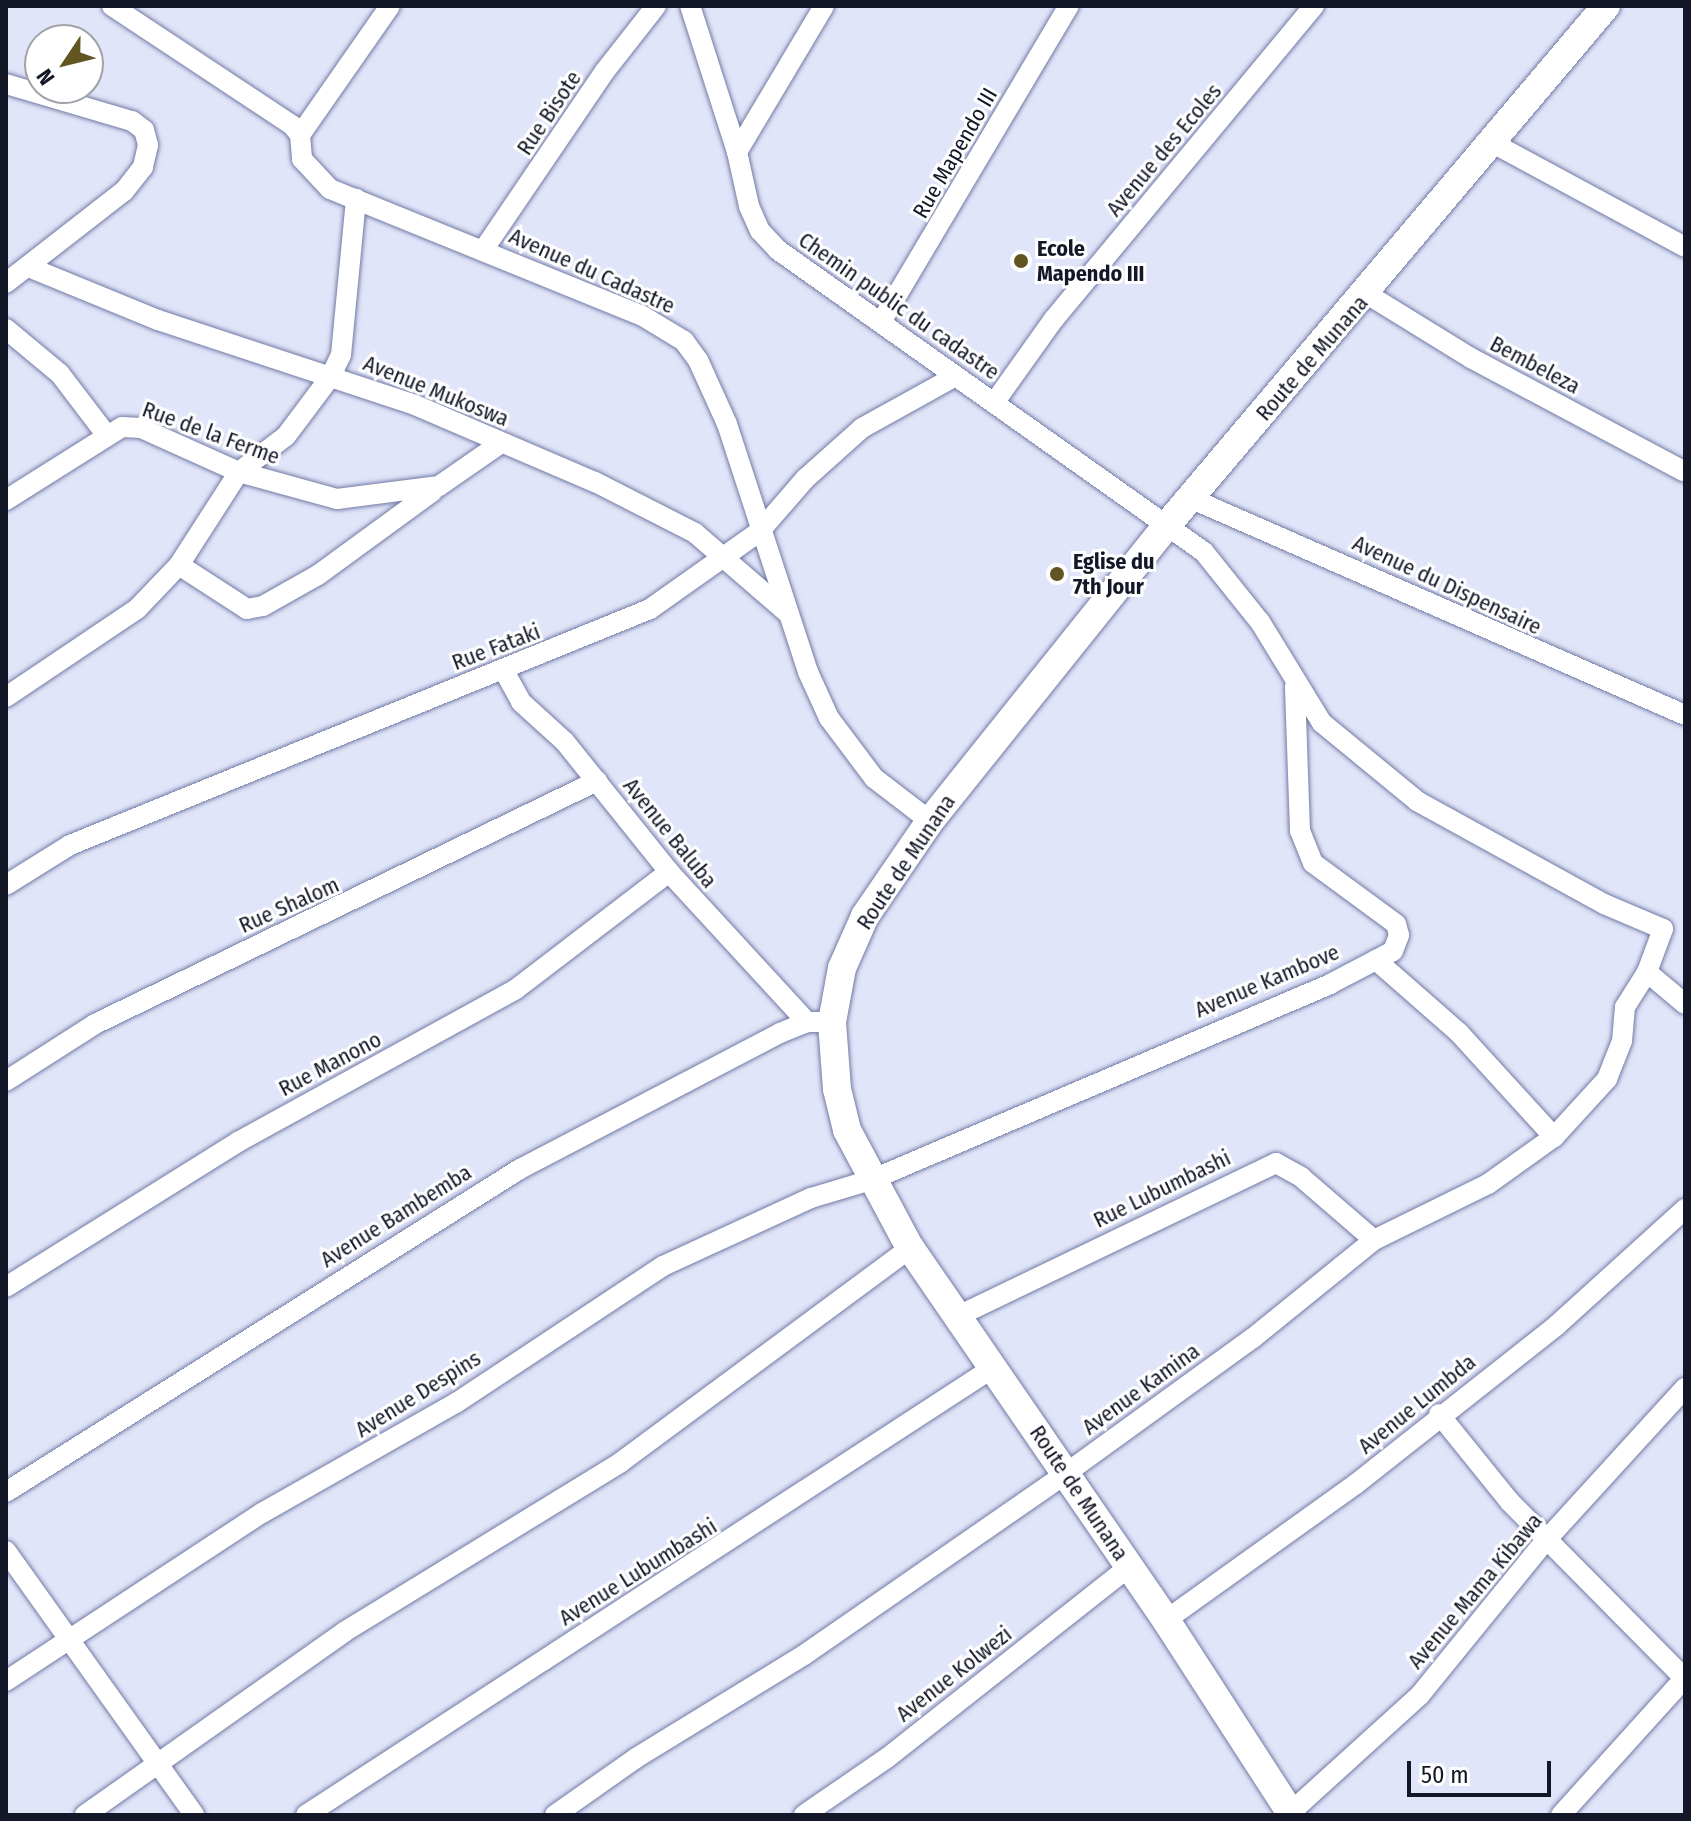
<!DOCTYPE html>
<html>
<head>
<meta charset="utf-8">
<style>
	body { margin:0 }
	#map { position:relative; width:1691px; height:1821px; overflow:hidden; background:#e1e5f9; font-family:"Fira Sans Condensed",sans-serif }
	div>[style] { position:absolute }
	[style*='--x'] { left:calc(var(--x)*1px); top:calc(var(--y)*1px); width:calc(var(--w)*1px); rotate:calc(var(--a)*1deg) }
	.roads { filter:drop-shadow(0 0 2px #727aa5) drop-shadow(0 0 2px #727aa5) }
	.street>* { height:20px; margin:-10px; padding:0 10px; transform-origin:10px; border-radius:10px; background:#fff }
	.secondary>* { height:28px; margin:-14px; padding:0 14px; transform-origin:14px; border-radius:14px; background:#fff }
	.dots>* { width:22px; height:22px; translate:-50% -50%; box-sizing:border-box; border:4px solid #fff; border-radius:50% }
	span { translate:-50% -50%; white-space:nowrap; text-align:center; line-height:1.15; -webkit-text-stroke:6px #fff; paint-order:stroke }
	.street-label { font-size:22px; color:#141727 }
	.poi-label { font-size:22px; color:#141727; font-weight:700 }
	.left { translate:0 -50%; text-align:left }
	.frame { position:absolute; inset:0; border:8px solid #141727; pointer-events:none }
	.north { position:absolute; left:24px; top:24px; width:80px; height:80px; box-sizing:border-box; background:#fff; border:2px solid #a1a2a9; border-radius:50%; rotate:235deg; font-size:22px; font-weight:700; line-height:32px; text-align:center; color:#141727 }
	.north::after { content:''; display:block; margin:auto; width:28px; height:36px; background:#615522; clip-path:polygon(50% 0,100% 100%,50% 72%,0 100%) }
	.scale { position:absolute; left:1407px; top:1761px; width:144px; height:36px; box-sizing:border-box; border:4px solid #141727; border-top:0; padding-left:10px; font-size:24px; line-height:28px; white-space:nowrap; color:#141727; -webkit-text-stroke:6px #fff; paint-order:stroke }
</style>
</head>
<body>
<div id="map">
	<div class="roads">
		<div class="street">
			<i style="--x:112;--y:6;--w:217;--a:33.5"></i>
			<i style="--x:293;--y:126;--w:11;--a:52"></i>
			<i style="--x:300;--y:135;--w:24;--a:85"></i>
			<i style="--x:302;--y:159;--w:41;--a:47"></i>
			<i style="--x:330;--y:189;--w:336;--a:22.1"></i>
			<i style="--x:641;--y:315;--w:50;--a:31.2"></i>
			<i style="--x:684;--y:341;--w:24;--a:54"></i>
			<i style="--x:698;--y:360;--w:70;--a:65.6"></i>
			<i style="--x:727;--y:424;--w:261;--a:71.9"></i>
			<i style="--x:808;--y:672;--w:51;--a:65.5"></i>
			<i style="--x:829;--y:718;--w:75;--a:53.1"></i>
			<i style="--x:874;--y:778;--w:71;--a:37.5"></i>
			<i style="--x:6;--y:84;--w:131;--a:16.4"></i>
			<i style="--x:132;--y:121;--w:15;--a:37"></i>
			<i style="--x:144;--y:130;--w:16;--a:75"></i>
			<i style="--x:148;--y:145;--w:23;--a:103"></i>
			<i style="--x:143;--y:167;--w:31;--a:128"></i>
			<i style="--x:124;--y:191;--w:150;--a:142.1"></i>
			<i style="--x:300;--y:135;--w:157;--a:-55.1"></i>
			<i style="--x:1489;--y:141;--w:223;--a:28.4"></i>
			<i style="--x:737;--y:152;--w:170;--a:-59.2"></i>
			<i style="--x:484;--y:249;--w:215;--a:-55.8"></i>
			<i style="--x:605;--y:71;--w:83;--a:-51.9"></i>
			<i style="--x:31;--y:268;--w:137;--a:22.3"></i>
			<i style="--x:158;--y:320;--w:271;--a:18.3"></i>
			<i style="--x:415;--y:405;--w:196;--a:23.2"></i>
			<i style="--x:595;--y:482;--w:112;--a:27"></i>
			<i style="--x:695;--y:533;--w:124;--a:40.8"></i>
			<i style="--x:1367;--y:294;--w:122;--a:31.6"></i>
			<i style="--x:1471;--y:358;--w:242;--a:28"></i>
			<i style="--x:881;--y:322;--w:368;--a:-59.3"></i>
			<i style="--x:6;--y:329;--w:70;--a:39.8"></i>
			<i style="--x:60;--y:374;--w:74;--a:52.7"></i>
			<i style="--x:994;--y:403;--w:103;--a:-54.5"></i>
			<i style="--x:1054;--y:319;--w:407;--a:-50.3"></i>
			<i style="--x:1190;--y:498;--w:540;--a:23.67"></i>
			<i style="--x:6;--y:500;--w:137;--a:-32.2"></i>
			<i style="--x:122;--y:427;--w:19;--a:3"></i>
			<i style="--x:141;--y:428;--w:107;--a:24.2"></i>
			<i style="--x:239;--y:472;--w:102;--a:15.4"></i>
			<i style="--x:337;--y:499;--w:103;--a:-7.3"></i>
			<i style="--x:439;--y:486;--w:75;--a:-34.7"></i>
			<i style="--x:179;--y:565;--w:81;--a:32.9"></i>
			<i style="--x:247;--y:609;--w:16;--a:-11"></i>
			<i style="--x:263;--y:606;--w:63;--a:-29.4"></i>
			<i style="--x:318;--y:575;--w:142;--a:-36.1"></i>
			<i style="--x:503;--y:669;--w:38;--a:61"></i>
			<i style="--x:521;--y:702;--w:59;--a:42.3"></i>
			<i style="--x:565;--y:742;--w:166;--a:51.3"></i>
			<i style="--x:669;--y:872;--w:204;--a:47.4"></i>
			<i style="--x:6;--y:697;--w:158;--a:-33.9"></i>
			<i style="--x:137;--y:609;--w:61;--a:-46.3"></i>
			<i style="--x:179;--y:565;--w:111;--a:-57.2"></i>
			<i style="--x:239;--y:472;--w:59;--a:-37.5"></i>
			<i style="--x:286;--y:436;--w:75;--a:-53.1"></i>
			<i style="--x:331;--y:376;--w:23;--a:-65"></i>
			<i style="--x:341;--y:355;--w:157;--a:-84.5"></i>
			<i style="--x:6;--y:885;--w:75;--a:-32"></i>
			<i style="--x:70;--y:845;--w:626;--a:-22.14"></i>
			<i style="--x:650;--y:609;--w:135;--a:-35.3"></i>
			<i style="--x:760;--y:531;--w:69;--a:-49.1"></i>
			<i style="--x:805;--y:479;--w:76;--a:-41.8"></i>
			<i style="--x:862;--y:428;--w:107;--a:-29"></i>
			<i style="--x:1376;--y:960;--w:111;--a:41.3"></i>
			<i style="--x:1459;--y:1033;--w:141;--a:47.6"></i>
			<i style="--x:1647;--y:972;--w:50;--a:40.1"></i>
			<i style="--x:6;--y:1081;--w:106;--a:-32.6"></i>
			<i style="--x:95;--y:1024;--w:558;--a:-25.83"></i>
			<i style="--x:6;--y:1287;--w:274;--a:-32"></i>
			<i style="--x:238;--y:1142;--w:317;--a:-28.8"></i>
			<i style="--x:516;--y:989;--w:193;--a:-37.4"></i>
			<i style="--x:958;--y:1316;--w:353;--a:-25.7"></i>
			<i style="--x:1276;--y:1163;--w:29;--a:29"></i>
			<i style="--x:1301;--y:1177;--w:96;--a:40.8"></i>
			<i style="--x:1439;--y:1414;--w:113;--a:51.1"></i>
			<i style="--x:1510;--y:1502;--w:249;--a:45.3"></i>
			<i style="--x:6;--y:1492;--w:607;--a:-32.15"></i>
			<i style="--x:520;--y:1169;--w:293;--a:-27.6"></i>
			<i style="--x:780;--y:1033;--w:29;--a:-22"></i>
			<i style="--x:807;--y:1022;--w:25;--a:0"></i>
			<i style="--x:6;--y:1551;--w:324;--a:54.5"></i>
			<i style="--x:1166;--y:1620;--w:234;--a:-35.6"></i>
			<i style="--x:1356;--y:1484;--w:256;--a:-38.3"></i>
			<i style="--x:1557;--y:1325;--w:173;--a:-42.2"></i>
			<i style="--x:6;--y:1681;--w:306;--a:-33.3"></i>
			<i style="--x:262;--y:1513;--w:223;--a:-29.6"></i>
			<i style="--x:456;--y:1403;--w:248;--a:-33.5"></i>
			<i style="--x:663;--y:1266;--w:163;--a:-24.7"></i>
			<i style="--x:811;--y:1198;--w:63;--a:-16.7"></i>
			<i style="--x:871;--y:1180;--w:499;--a:-23.1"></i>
			<i style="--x:1330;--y:984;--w:71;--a:-27.6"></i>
			<i style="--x:1393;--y:951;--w:17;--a:-69"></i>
			<i style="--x:1399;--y:935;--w:11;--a:-105"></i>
			<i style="--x:1396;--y:924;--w:103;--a:-143.7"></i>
			<i style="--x:1313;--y:863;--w:35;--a:-112"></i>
			<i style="--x:1300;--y:831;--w:145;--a:-92"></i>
			<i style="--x:1291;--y:1812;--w:174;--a:-42.2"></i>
			<i style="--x:1420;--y:1695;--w:201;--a:-50.9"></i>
			<i style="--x:1547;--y:1539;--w:205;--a:-47.6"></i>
			<i style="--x:85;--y:1815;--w:317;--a:-35.2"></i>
			<i style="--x:344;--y:1632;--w:325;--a:-31.5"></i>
			<i style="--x:621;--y:1462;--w:360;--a:-36.5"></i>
			<i style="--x:306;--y:1815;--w:821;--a:-33.07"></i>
			<i style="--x:555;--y:1815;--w:99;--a:-35.1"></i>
			<i style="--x:636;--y:1758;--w:197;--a:-31.5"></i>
			<i style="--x:804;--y:1655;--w:318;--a:-34.7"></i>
			<i style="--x:1065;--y:1474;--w:232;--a:-35.9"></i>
			<i style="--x:1253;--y:1338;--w:156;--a:-39"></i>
			<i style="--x:1374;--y:1240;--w:127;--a:-26.2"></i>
			<i style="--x:1488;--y:1184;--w:81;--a:-35.5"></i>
			<i style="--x:1554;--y:1137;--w:79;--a:-47.6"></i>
			<i style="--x:1607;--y:1079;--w:41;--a:-68.5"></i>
			<i style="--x:1622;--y:1041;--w:34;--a:-85"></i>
			<i style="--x:1625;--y:1007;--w:41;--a:-57.8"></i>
			<i style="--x:1647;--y:972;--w:46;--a:-69.6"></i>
			<i style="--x:1663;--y:929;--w:64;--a:-157"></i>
			<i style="--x:1604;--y:904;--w:213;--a:-151.2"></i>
			<i style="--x:1417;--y:801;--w:123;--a:-140.6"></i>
			<i style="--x:1322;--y:723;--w:119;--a:-121.5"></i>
			<i style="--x:1260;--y:622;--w:90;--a:-128.7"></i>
			<i style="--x:1204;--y:552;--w:522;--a:-144.67"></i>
			<i style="--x:778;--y:250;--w:26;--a:-133"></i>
			<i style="--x:760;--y:231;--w:27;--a:-114"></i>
			<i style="--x:749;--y:206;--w:55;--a:-102.5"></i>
			<i style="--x:737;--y:152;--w:153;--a:-107.8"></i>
			<i style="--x:804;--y:1815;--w:101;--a:-34.5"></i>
			<i style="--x:887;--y:1758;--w:310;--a:-38.3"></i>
			<i style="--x:1561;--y:1815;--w:185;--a:-47.9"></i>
		</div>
		<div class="secondary">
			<i style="--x:1292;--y:1815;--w:232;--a:-122.9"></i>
			<i style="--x:1166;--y:1620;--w:452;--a:-124.5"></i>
			<i style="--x:910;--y:1248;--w:134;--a:-118.1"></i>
			<i style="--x:847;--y:1130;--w:42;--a:-103.7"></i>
			<i style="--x:837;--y:1089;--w:67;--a:-94.3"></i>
			<i style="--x:832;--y:1022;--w:55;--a:-79.5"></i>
			<i style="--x:842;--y:968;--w:57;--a:-66.1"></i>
			<i style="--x:865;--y:916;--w:115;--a:-55.6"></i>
			<i style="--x:930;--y:821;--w:381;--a:-51.3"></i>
			<i style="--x:1168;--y:524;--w:678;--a:-49.78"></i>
		</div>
	</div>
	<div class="dots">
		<i style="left:1021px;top:261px;background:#615522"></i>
		<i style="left:1057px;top:574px;background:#615522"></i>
	</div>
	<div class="street-label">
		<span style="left:549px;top:113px;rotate:-56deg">Rue Bisote</span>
		<span style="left:1164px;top:150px;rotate:-50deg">Avenue des Ecoles</span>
		<span style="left:955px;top:153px;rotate:-60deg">Rue Mapendo III</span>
		<span style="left:592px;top:271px;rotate:24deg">Avenue du Cadastre</span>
		<span style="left:899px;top:306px;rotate:35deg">Chemin public du cadastre</span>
		<span style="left:1312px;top:358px;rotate:-49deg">Route de Munana</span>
		<span style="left:1535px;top:365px;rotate:28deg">Bembeleza</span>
		<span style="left:436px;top:391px;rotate:22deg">Avenue Mukoswa</span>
		<span style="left:211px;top:433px;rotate:20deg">Rue de la Ferme</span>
		<span style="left:1447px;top:585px;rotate:25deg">Avenue du Dispensaire</span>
		<span style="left:496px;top:647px;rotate:-21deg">Rue Fataki</span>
		<span style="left:670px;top:833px;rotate:51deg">Avenue Baluba</span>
		<span style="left:906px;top:862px;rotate:-56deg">Route de Munana</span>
		<span style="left:289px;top:905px;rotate:-24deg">Rue Shalom</span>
		<span style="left:1267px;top:981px;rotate:-23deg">Avenue Kambove</span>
		<span style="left:330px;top:1064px;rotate:-28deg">Rue Manono</span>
		<span style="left:1162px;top:1189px;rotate:-26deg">Rue Lubumbashi</span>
		<span style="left:396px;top:1216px;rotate:-32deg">Avenue Bambemba</span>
		<span style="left:1141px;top:1389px;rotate:-36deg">Avenue Kamina</span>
		<span style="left:418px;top:1394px;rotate:-32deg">Avenue Despins</span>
		<span style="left:1417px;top:1404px;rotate:-39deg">Avenue Lumbda</span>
		<span style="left:1079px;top:1493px;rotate:56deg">Route de Munana</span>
		<span style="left:638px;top:1572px;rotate:-32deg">Avenue Lubumbashi</span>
		<span style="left:1475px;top:1591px;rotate:-50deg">Avenue Mama Kibawa</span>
		<span style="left:954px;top:1674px;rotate:-38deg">Avenue Kolwezi</span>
	</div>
	<div class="poi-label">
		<span class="left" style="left:1037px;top:261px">Ecole<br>Mapendo III</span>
		<span class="left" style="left:1073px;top:574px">Eglise du<br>7th Jour</span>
	</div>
	<div class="frame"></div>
	<div class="north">N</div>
	<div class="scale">50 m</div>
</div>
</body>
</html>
